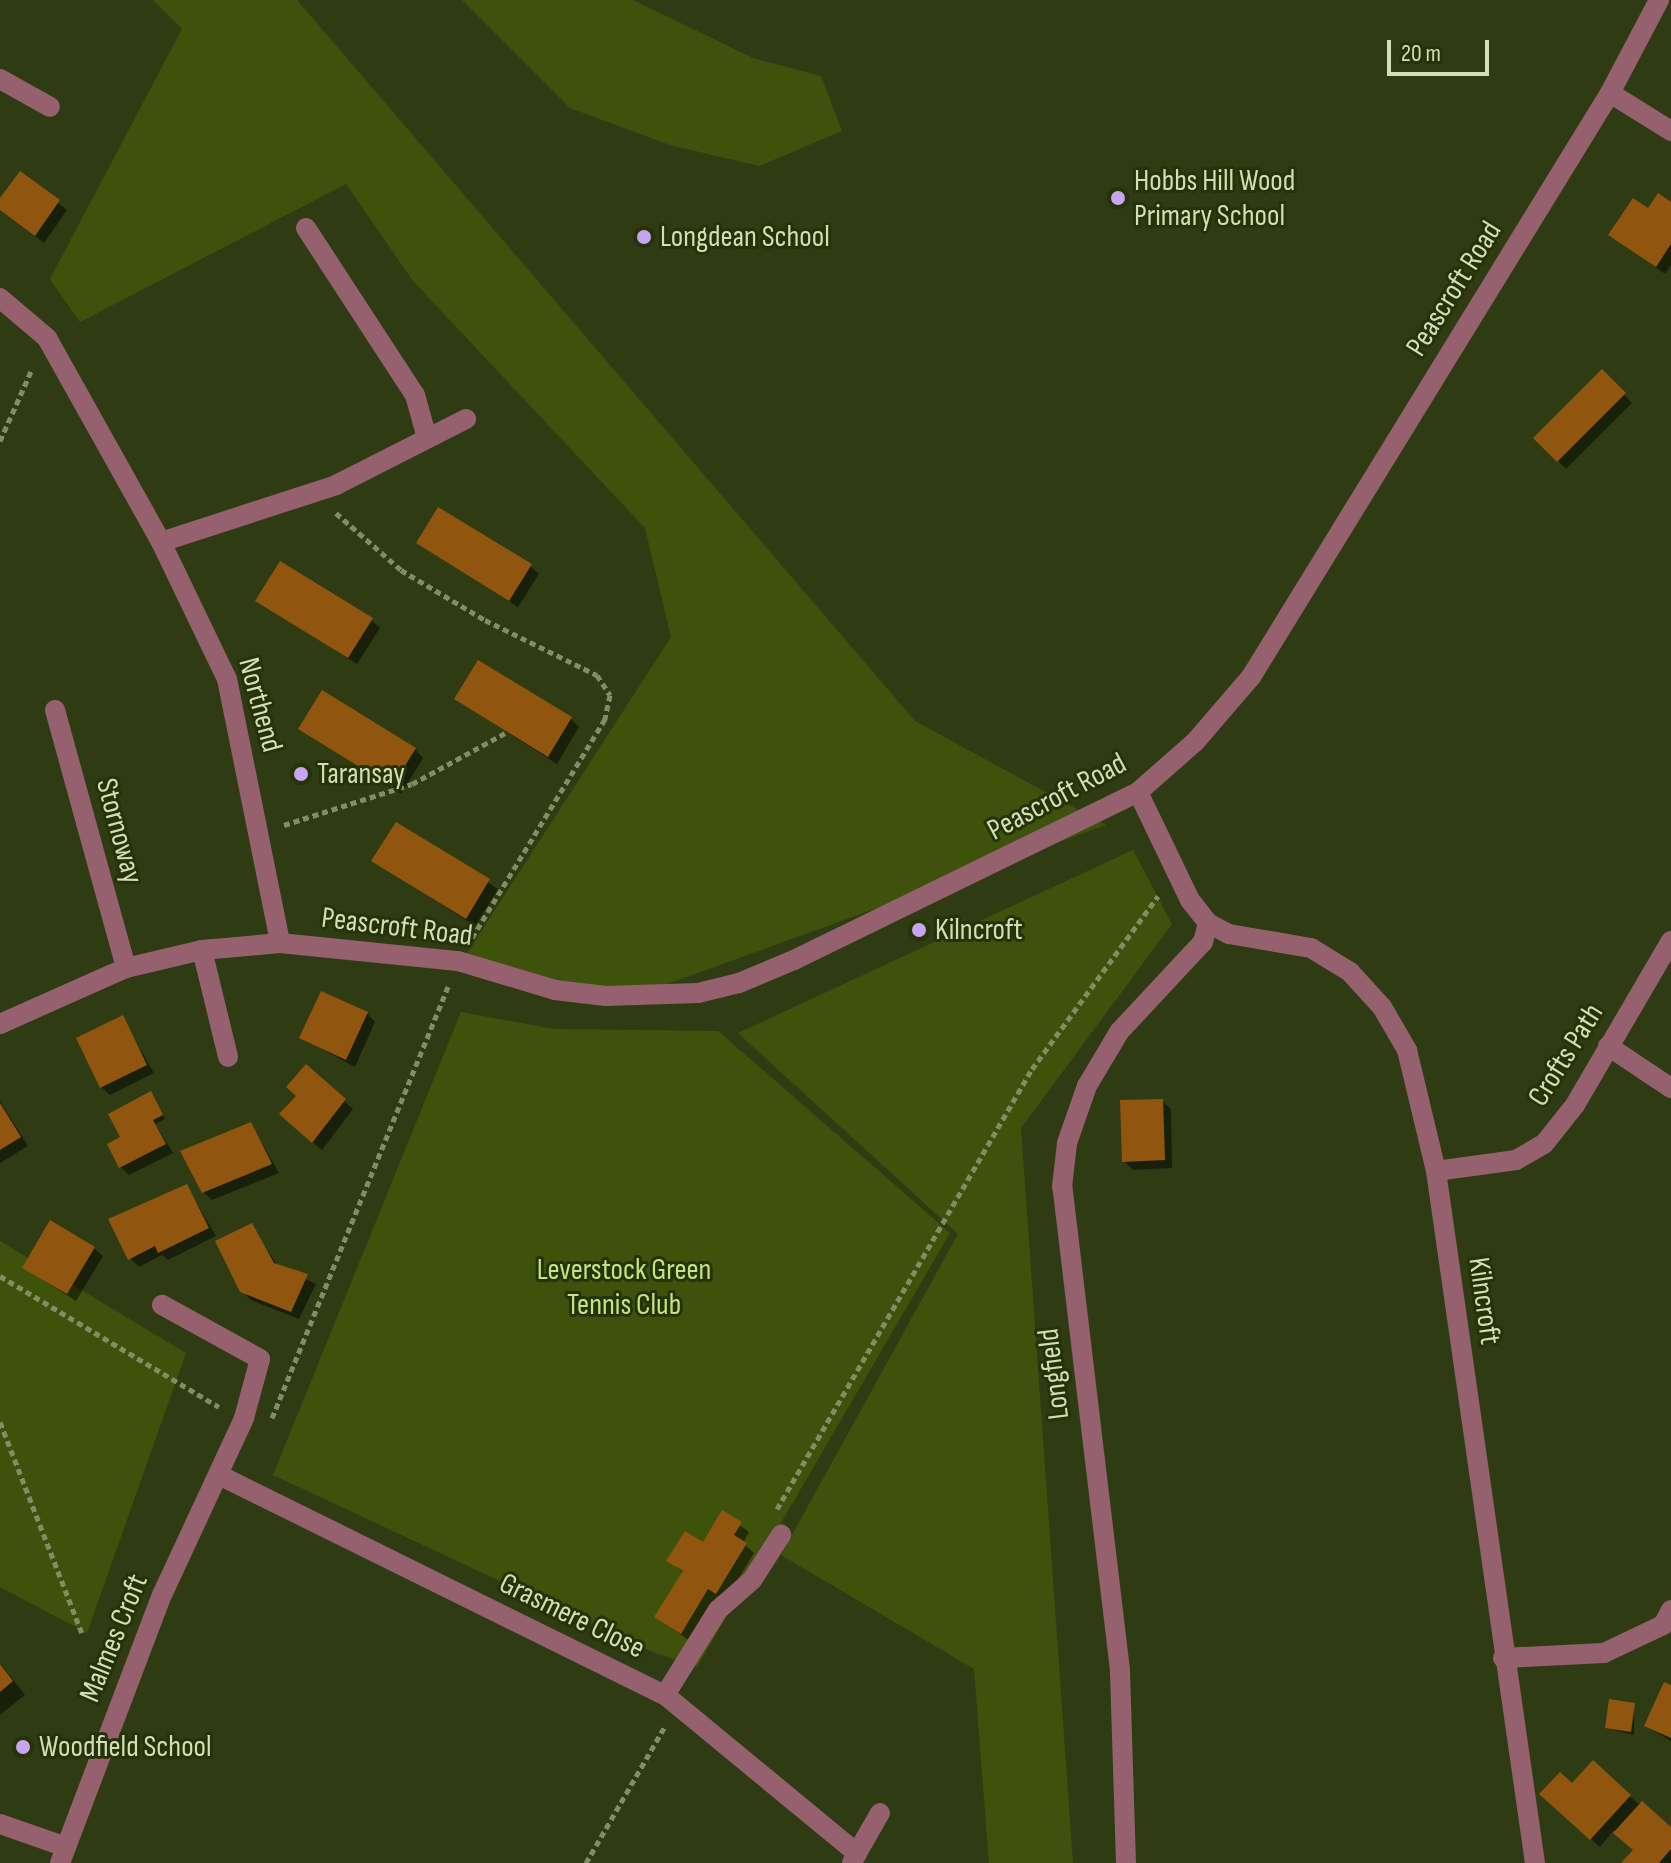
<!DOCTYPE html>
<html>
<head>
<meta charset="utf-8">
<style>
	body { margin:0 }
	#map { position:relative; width:1671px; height:1863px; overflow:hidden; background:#2f3c13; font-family:"Sofia Sans Condensed",sans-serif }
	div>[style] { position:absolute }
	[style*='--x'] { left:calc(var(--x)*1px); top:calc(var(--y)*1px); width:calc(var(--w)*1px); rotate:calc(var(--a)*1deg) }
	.green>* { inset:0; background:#3f520c }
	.shadow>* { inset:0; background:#0007 }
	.building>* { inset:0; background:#905610 }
	.path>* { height:5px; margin-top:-2.5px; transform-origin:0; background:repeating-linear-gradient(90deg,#808e66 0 6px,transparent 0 10px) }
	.minor>* { height:20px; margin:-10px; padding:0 10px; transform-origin:10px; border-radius:10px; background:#96616e }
	.dots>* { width:22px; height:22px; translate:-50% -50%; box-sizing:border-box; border:4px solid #263207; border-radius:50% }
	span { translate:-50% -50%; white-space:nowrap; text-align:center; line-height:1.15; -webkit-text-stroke:6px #263207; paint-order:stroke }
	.poi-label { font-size:30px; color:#d0dfb8 }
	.left { translate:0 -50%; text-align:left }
	.street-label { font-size:30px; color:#d0dfb8 }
	.park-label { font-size:30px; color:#c3e482 }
	.scale { position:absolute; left:1387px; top:40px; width:102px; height:36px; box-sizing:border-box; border:4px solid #d0dfb8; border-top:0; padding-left:10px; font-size:24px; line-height:28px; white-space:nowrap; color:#d0dfb8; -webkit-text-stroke:6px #263207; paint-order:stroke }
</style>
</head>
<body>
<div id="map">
	<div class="green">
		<i style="clip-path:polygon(153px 0,297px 0,915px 721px,1106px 825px,662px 986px,555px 986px,462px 961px,671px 637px,645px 528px,413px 281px,346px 184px,80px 322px,50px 279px,182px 29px)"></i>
		<i style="clip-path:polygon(462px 0,633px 0,753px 58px,821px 76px,842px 131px,759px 166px,670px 145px,570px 108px)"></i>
		<i style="clip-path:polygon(1133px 850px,1172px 924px,1021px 1128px,1073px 1863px,989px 1863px,974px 1669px,781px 1555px,958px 1234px,738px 1033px)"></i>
		<i style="clip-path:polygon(461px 1012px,554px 1029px,718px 1031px,950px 1233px,697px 1667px,650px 1651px,273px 1475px)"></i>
		<i style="clip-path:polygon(0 1241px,186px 1353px,87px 1633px,0 1587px)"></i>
	</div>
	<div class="shadow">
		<i style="clip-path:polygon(20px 174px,67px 210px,44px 243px,0 209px)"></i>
		<i style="clip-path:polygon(1671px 204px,1671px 265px,1665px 274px,1611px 235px,1649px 211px)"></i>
		<i style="clip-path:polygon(1602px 372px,1632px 403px,1566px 469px,1536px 438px)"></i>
		<i style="clip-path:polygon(418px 543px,530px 566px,539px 574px,518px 607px)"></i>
		<i style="clip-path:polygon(258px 601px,371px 620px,380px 628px,357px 664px)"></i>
		<i style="clip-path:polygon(456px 699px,571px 719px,579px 727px,557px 764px)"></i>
		<i style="clip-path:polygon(300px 729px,415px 749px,423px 758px,401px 794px)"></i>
		<i style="clip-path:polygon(397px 824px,498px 889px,475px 926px,374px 861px)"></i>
		<i style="clip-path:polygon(367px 1013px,375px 1022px,355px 1067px,302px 1038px)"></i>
		<i style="clip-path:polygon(122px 1018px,154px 1073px,110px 1095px,101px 1087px)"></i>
		<i style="clip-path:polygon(150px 1094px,165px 1119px,155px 1124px,173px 1153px,129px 1175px,121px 1167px,123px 1137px)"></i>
		<i style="clip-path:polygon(0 1101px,28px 1146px,0 1163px)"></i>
		<i style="clip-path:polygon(344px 1101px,353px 1109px,322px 1150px,290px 1123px)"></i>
		<i style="clip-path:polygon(1162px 1101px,1171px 1109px,1172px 1168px,1133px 1170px,1124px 1161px)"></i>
		<i style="clip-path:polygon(251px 1124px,279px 1173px,212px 1200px,203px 1192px)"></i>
		<i style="clip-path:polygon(187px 1186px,216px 1236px,168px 1260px,162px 1255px,139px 1267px,130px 1258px)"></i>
		<i style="clip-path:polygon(251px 1226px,278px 1266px,316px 1284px,299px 1319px,251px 1300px,242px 1291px)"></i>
		<i style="clip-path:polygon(94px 1248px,103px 1256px,76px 1301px,24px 1268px)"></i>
		<i style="clip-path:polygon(723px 1513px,749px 1532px,743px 1543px,754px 1553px,725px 1601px,717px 1596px,690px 1641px,656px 1617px,684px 1573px,668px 1561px,704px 1544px)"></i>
		<i style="clip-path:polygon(0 1663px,25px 1695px,0 1715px)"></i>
		<i style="clip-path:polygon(1671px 1688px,1671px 1741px,1646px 1726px)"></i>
		<i style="clip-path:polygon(1634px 1705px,1634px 1735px,1607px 1728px)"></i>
		<i style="clip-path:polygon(1572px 1786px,1629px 1796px,1671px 1829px,1671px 1863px,1624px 1863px,1635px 1850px,1614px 1830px,1600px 1847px,1550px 1802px)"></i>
	</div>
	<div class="building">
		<i style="clip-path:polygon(20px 171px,60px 200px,35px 236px,0 210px,0 198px)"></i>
		<i style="clip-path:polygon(1658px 193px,1671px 202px,1671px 244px,1656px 267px,1608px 235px,1633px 198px,1648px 208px)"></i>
		<i style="clip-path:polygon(1602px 369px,1626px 393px,1557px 462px,1533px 438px)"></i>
		<i style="clip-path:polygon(438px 507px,532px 564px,509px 601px,416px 543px)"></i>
		<i style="clip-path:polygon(280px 561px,373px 618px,348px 658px,255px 601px)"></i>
		<i style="clip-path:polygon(478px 660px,572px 717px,548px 757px,454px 699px)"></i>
		<i style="clip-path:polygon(322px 690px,416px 748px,392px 787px,298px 729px)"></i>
		<i style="clip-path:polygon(396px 822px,490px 879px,466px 919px,371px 861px)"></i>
		<i style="clip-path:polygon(321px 991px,368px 1012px,346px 1060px,299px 1038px)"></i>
		<i style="clip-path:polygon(123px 1015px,147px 1065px,100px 1088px,76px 1038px)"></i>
		<i style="clip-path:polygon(306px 1064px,346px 1099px,312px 1143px,279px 1114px,296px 1096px,286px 1087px)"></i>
		<i style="clip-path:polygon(151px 1091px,163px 1115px,153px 1120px,166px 1144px,119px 1168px,107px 1144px,120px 1137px,108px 1114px)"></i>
		<i style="clip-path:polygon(1163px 1099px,1165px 1160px,1122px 1162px,1120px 1100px)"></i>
		<i style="clip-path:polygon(0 1103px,21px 1137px,0 1150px)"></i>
		<i style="clip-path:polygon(251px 1122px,272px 1164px,202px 1193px,180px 1151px)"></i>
		<i style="clip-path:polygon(187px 1184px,209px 1228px,158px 1253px,155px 1246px,128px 1260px,108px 1219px)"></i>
		<i style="clip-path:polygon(50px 1220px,95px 1247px,67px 1294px,22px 1268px)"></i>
		<i style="clip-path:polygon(252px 1223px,274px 1263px,308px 1274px,291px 1312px,240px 1292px,215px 1241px)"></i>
		<i style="clip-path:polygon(722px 1510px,742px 1522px,734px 1535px,747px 1543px,716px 1594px,708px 1589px,681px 1634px,654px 1617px,683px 1571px,666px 1561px,685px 1531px,703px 1542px)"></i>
		<i style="clip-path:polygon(0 1664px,13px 1681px,0 1692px)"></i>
		<i style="clip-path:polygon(1664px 1682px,1671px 1685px,1671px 1738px,1644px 1726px)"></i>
		<i style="clip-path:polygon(1609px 1699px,1635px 1703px,1631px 1732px,1605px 1728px)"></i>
		<i style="clip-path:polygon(1593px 1760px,1631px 1795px,1590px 1840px,1539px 1794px,1560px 1772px,1572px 1783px)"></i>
		<i style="clip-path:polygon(1642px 1801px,1671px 1827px,1671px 1849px,1659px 1863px,1621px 1863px,1633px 1850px,1613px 1833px)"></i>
	</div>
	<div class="path">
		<i style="--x:0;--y:441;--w:79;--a:-66"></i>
		<i style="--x:336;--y:513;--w:86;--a:41.2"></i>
		<i style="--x:401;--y:570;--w:98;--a:30.8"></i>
		<i style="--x:485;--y:620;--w:125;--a:26.2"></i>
		<i style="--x:597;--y:675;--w:24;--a:57"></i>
		<i style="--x:610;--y:695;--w:25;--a:102"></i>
		<i style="--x:605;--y:719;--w:256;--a:121.3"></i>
		<i style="--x:284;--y:825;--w:134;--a:-17.8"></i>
		<i style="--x:412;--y:784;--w:108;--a:-28.7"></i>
		<i style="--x:0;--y:1276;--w:255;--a:30.9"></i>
		<i style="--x:272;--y:1418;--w:466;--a:-67.8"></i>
		<i style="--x:0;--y:1422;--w:226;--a:68.8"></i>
		<i style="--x:777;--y:1509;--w:509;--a:-59.91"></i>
		<i style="--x:1032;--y:1069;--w:214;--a:-53.9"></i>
		<i style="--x:586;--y:1863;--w:158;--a:-60"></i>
	</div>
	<div class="minor">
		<i style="--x:0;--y:79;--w:57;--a:29.2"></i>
		<i style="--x:1610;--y:93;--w:72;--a:31.9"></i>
		<i style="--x:306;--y:228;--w:199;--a:56.9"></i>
		<i style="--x:415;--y:395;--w:45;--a:74.4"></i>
		<i style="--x:0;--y:298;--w:62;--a:40.4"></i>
		<i style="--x:47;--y:338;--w:234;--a:60.8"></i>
		<i style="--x:161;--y:542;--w:152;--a:64.3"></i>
		<i style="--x:227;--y:679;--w:269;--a:78.6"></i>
		<i style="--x:161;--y:542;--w:184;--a:-18"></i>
		<i style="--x:336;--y:485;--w:146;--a:-26.9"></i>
		<i style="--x:55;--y:710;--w:268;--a:74.6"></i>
		<i style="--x:1138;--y:792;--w:120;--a:64.3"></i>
		<i style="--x:1190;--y:900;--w:29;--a:52"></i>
		<i style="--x:1208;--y:923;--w:24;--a:28"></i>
		<i style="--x:1229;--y:934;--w:83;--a:9.7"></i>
		<i style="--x:1311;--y:948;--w:46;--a:31.6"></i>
		<i style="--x:1350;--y:972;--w:47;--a:47.6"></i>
		<i style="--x:1382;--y:1007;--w:50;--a:59.8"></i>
		<i style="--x:1407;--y:1050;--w:124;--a:76.5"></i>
		<i style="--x:1436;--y:1171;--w:699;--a:81.86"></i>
		<i style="--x:202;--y:950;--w:110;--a:76.3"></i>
		<i style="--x:0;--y:1024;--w:138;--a:-24"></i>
		<i style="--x:126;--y:968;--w:78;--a:-13.3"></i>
		<i style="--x:202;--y:950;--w:78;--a:-5.1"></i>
		<i style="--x:280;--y:943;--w:179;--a:5.8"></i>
		<i style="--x:458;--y:961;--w:101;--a:16.6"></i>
		<i style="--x:555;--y:990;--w:51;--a:6.7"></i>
		<i style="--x:606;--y:996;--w:92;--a:-1.9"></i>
		<i style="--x:698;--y:993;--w:42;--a:-13.7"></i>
		<i style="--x:739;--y:983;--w:60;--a:-22.7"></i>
		<i style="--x:794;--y:960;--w:383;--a:-26"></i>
		<i style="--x:1138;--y:792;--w:76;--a:-41.3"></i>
		<i style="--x:1195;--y:742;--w:86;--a:-49.3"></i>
		<i style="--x:1251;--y:677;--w:686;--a:-58.42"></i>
		<i style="--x:1610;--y:93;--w:105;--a:-62.2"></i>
		<i style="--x:1608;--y:1046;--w:76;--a:33.7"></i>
		<i style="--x:1436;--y:1171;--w:81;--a:-7.8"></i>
		<i style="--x:1516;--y:1160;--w:32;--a:-30"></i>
		<i style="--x:1544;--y:1144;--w:50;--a:-51.5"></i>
		<i style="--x:1575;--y:1105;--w:190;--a:-59.7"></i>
		<i style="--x:221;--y:1476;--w:495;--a:26.3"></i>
		<i style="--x:665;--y:1695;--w:249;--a:39.5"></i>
		<i style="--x:857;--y:1853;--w:11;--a:117"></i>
		<i style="--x:1503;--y:1658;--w:101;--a:-2.8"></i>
		<i style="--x:1604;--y:1653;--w:65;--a:-25.4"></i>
		<i style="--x:1663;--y:1625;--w:17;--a:-62"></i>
		<i style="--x:665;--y:1695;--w:100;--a:-58.1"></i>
		<i style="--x:718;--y:1610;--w:45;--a:-41.4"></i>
		<i style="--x:752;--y:1580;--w:54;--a:-57.2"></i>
		<i style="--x:0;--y:1824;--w:70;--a:19.2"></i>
		<i style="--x:857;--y:1853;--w:46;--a:-60.1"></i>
		<i style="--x:60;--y:1863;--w:287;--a:-69.2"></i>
		<i style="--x:162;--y:1595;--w:195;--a:-65.1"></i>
		<i style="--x:244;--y:1418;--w:61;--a:-74.8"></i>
		<i style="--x:260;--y:1359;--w:112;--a:-151.1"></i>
		<i style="--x:1126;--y:1863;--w:193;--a:-91.8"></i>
		<i style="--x:1120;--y:1670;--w:486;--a:-96.8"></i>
		<i style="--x:1062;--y:1187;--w:44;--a:-83.5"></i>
		<i style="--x:1067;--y:1143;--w:60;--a:-70.7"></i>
		<i style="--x:1087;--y:1086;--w:63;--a:-59.3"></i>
		<i style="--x:1119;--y:1032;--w:123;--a:-47"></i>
		<i style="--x:1203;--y:942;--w:20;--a:-75"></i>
	</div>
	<div class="dots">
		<i style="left:1118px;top:198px;background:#c6a6f0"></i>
		<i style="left:644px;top:237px;background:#c6a6f0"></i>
		<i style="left:301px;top:774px;background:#c6a6f0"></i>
		<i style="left:919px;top:930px;background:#c6a6f0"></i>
		<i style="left:23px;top:1747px;background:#c6a6f0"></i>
	</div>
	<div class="poi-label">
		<span class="left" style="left:1134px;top:198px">Hobbs Hill Wood<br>Primary School</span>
		<span class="left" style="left:660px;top:237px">Longdean School</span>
		<span class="left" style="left:317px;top:774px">Taransay</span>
		<span class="left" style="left:935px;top:930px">Kilncroft</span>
		<span class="left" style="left:39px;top:1747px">Woodfield School</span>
	</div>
	<div class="street-label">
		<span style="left:1454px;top:289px;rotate:-58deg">Peascroft Road</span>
		<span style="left:260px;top:705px;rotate:75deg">Northend</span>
		<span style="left:1057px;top:797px;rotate:-28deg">Peascroft Road</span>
		<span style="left:119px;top:831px;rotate:75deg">Stornoway</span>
		<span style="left:397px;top:927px;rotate:7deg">Peascroft Road</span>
		<span style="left:1566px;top:1055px;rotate:-58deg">Crofts Path</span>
		<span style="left:1484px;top:1301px;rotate:82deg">Kilncroft</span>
		<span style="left:1054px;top:1374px;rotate:-97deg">Longfield</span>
		<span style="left:572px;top:1616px;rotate:26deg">Grasmere Close</span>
		<span style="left:114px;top:1638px;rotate:-68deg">Malmes Croft</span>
	</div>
	<div class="park-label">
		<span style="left:624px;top:1287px">Leverstock Green<br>Tennis Club</span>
	</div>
	<div class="scale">20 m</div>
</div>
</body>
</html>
